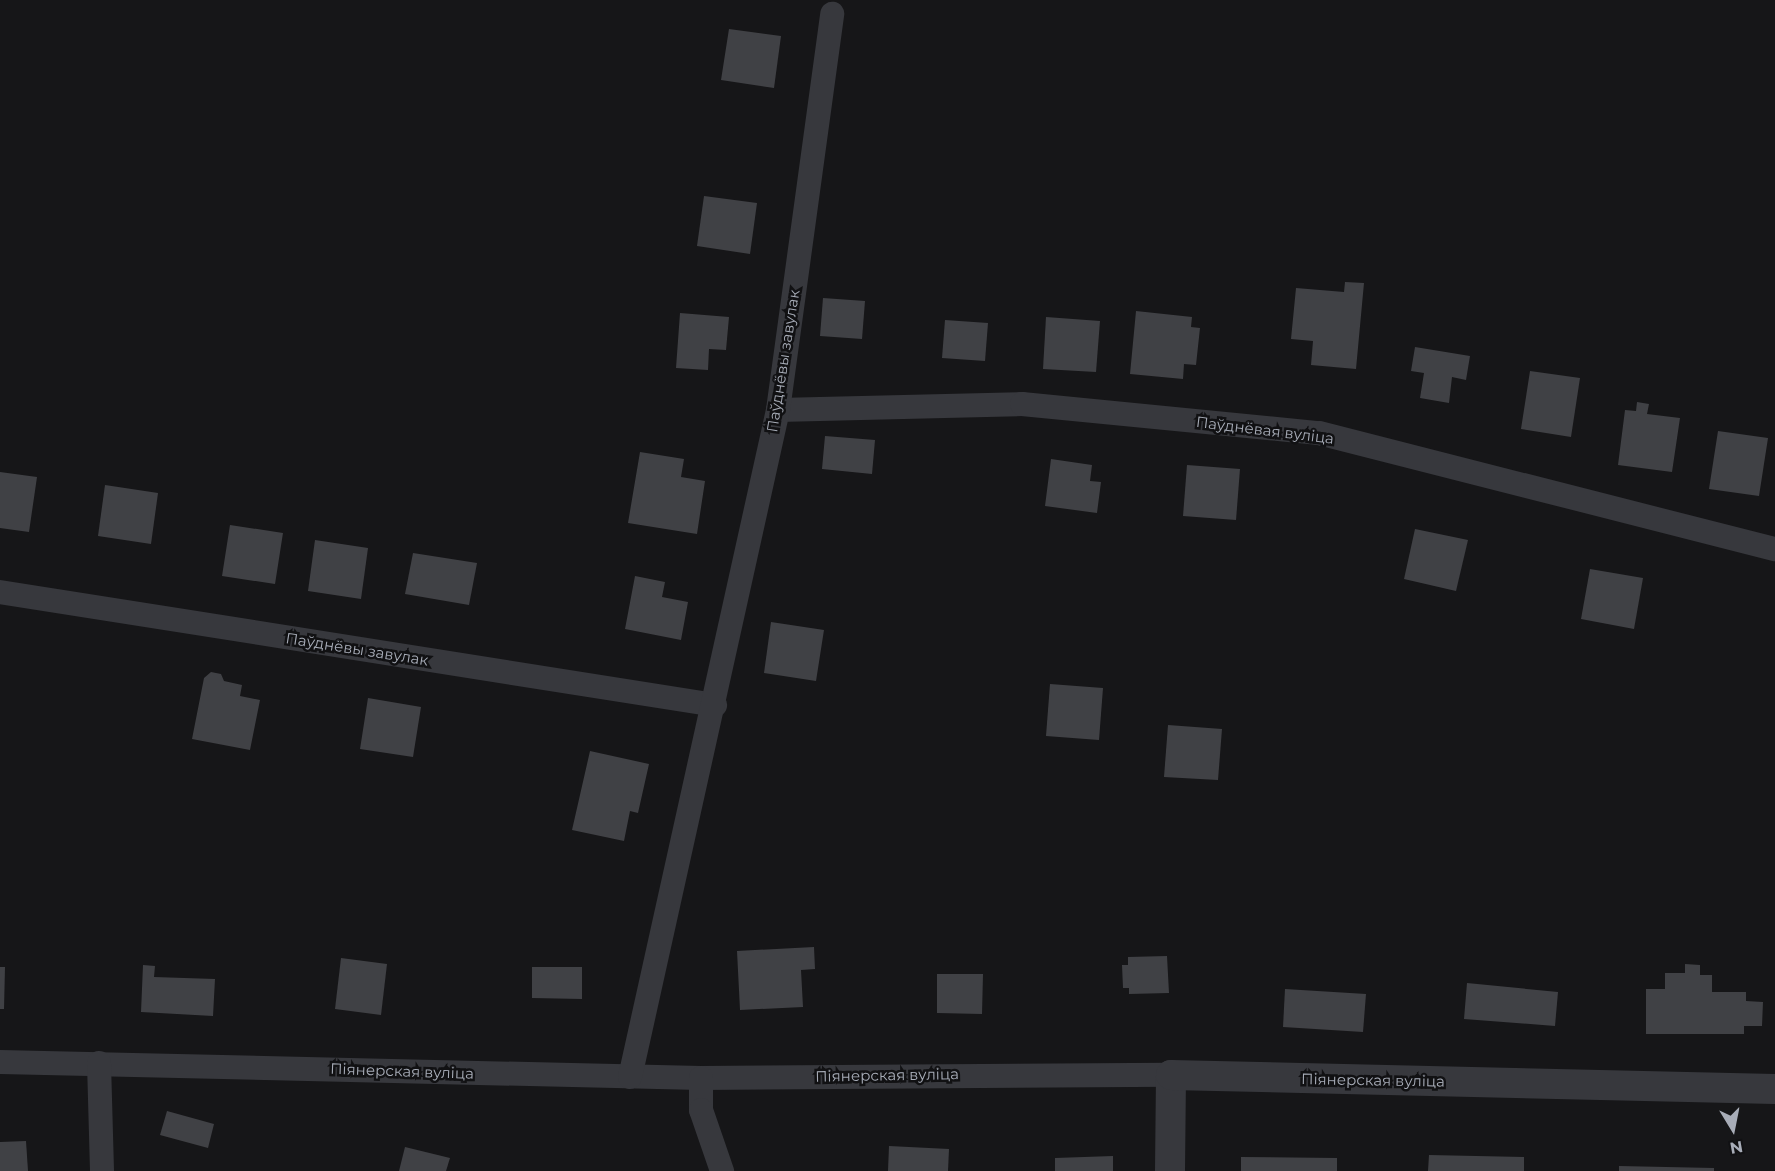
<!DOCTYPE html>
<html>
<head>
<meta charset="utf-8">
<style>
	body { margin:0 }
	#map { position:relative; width:1775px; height:1171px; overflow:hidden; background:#161618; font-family:Montserrat,sans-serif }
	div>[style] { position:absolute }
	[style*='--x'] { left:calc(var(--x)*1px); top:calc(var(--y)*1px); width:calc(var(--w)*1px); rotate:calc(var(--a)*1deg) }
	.building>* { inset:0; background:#404145 }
	.minor>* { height:24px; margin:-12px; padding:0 12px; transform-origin:12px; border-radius:12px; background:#37383d }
	.tertiary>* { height:30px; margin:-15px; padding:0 15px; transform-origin:15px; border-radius:15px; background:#37383d }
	span { translate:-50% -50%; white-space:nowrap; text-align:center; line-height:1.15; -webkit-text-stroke:5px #111113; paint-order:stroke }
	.street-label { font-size:15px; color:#a8adb8 }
	.north { position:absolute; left:1703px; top:1099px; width:60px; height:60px; -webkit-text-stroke:4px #111113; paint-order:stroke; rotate:170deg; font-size:16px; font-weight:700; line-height:24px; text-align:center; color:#a8adb8 }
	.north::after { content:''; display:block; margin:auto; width:21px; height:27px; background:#a8adb8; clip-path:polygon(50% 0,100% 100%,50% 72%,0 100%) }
</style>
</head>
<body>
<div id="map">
	<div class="building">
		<i style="clip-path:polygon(729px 29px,781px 36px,774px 88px,721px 80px)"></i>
		<i style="clip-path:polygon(704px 196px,757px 203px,750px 254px,697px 246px)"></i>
		<i style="clip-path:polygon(1345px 282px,1364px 283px,1356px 369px,1311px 365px,1313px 341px,1291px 339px,1296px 288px,1344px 292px)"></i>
		<i style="clip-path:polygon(823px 298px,865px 301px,862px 339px,820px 336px)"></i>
		<i style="clip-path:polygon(1136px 311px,1192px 317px,1191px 327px,1200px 328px,1196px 365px,1184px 364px,1183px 379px,1130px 374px)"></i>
		<i style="clip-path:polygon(680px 313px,729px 317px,726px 350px,709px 349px,708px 370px,676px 368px)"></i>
		<i style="clip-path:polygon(1046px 317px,1100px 321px,1096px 372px,1043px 369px)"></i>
		<i style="clip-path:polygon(945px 320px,988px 323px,985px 361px,942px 358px)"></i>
		<i style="clip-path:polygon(1415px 347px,1470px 356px,1466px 380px,1452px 377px,1449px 403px,1420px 398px,1424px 373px,1411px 371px)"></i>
		<i style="clip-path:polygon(1530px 371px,1580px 378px,1571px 437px,1521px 429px)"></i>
		<i style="clip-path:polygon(1637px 402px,1649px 404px,1647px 414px,1680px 418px,1672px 472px,1618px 465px,1625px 410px,1636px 411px)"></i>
		<i style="clip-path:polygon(1718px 431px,1768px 438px,1759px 496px,1709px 489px)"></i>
		<i style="clip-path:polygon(825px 436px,875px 440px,872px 474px,822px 469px)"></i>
		<i style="clip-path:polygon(640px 452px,684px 459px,681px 477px,705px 481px,697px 534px,628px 523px)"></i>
		<i style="clip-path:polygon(1051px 459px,1092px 465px,1090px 481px,1101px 482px,1097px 513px,1045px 506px)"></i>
		<i style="clip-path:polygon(1187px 465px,1240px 469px,1236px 520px,1183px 516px)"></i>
		<i style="clip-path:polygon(0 472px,37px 477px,29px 532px,0 528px)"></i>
		<i style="clip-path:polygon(105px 485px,158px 493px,151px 544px,98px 536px)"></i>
		<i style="clip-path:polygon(230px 525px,283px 533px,275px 584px,222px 576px)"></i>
		<i style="clip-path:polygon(1415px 529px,1468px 540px,1456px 591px,1404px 579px)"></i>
		<i style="clip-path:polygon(315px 540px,368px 548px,361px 599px,308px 591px)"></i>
		<i style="clip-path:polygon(413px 553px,477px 563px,469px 605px,405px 594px)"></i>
		<i style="clip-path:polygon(1590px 569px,1643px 578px,1634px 629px,1581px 619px)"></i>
		<i style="clip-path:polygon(635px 576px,665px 582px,662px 597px,688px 602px,681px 640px,625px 629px)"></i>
		<i style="clip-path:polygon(771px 622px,824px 630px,816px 681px,764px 673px)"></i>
		<i style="clip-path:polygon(211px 672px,221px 674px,224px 681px,242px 685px,240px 696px,260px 700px,250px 750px,192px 739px,204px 678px)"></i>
		<i style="clip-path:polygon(1050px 684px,1103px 688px,1099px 740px,1046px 736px)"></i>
		<i style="clip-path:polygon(368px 698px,421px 707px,413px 757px,360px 749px)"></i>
		<i style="clip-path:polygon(1168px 725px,1222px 729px,1218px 780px,1164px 777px)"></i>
		<i style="clip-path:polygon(590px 751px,649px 764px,638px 813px,630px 811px,624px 841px,572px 830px)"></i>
		<i style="clip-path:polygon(814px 947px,815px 969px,801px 970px,803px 1007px,740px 1010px,737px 951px)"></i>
		<i style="clip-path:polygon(1167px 956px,1169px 993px,1129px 994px,1129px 988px,1123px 988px,1122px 965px,1128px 965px,1128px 957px)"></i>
		<i style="clip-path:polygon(341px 958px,387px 964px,381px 1015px,335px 1009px)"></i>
		<i style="clip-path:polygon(1685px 964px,1700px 965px,1700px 975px,1712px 975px,1712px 992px,1746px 992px,1746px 1001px,1763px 1002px,1762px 1026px,1744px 1026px,1744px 1034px,1646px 1034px,1646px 989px,1665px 989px,1665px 973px,1685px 973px)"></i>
		<i style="clip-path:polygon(143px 965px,155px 966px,154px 977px,215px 979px,213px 1016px,141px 1012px)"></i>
		<i style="clip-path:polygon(0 967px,5px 967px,4px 1009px,0 1009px)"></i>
		<i style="clip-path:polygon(532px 967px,582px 967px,582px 999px,532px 998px)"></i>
		<i style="clip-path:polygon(937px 974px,983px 974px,982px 1014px,937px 1013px)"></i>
		<i style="clip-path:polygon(1467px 983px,1558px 992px,1555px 1026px,1464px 1019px)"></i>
		<i style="clip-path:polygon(1285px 989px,1366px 994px,1363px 1032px,1283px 1027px)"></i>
		<i style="clip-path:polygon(167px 1111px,214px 1124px,208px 1148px,160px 1135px)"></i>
		<i style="clip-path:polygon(26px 1141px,28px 1171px,0 1171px,0 1142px)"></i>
		<i style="clip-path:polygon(889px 1146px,949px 1149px,948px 1171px,888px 1171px)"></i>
		<i style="clip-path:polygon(405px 1147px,450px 1158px,446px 1171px,399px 1171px)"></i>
		<i style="clip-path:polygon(1429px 1155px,1524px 1157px,1524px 1171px,1428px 1171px)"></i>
		<i style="clip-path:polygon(1113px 1156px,1113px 1171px,1055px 1171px,1055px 1158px)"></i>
		<i style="clip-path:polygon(1241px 1157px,1337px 1158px,1337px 1171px,1241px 1171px)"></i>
		<i style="clip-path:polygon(1619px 1166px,1714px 1168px,1714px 1171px,1619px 1171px)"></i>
	</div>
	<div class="minor">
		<i style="--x:778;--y:410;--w:244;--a:-1.4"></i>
		<i style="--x:1022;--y:404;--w:298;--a:5.6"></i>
		<i style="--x:1319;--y:433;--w:471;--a:14.3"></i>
		<i style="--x:0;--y:592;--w:724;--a:8.98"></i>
		<i style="--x:0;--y:1062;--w:701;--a:1.31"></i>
		<i style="--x:701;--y:1078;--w:470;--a:-0.4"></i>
		<i style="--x:99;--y:1063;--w:108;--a:88.4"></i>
		<i style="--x:630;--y:1077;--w:683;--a:-77.49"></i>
		<i style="--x:778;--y:410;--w:400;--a:-82.2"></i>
		<i style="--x:701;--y:1078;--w:32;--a:90"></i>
		<i style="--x:701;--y:1110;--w:65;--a:71"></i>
	</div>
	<div class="tertiary">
		<i style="--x:1170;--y:1171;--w:96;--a:-89.4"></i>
		<i style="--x:1171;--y:1075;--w:604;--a:1.33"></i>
	</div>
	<div class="street-label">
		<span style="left:783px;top:361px;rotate:-81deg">Паўднёвы завулак</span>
		<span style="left:1265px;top:430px;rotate:7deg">Паўднёвая вуліца</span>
		<span style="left:357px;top:649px;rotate:9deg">Паўднёвы завулак</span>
		<span style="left:402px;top:1071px;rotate:2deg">Піянерская вуліца</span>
		<span style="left:887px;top:1075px;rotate:-1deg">Піянерская вуліца</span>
		<span style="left:1373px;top:1080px;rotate:1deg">Піянерская вуліца</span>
	</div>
	<div class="north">N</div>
</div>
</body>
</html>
